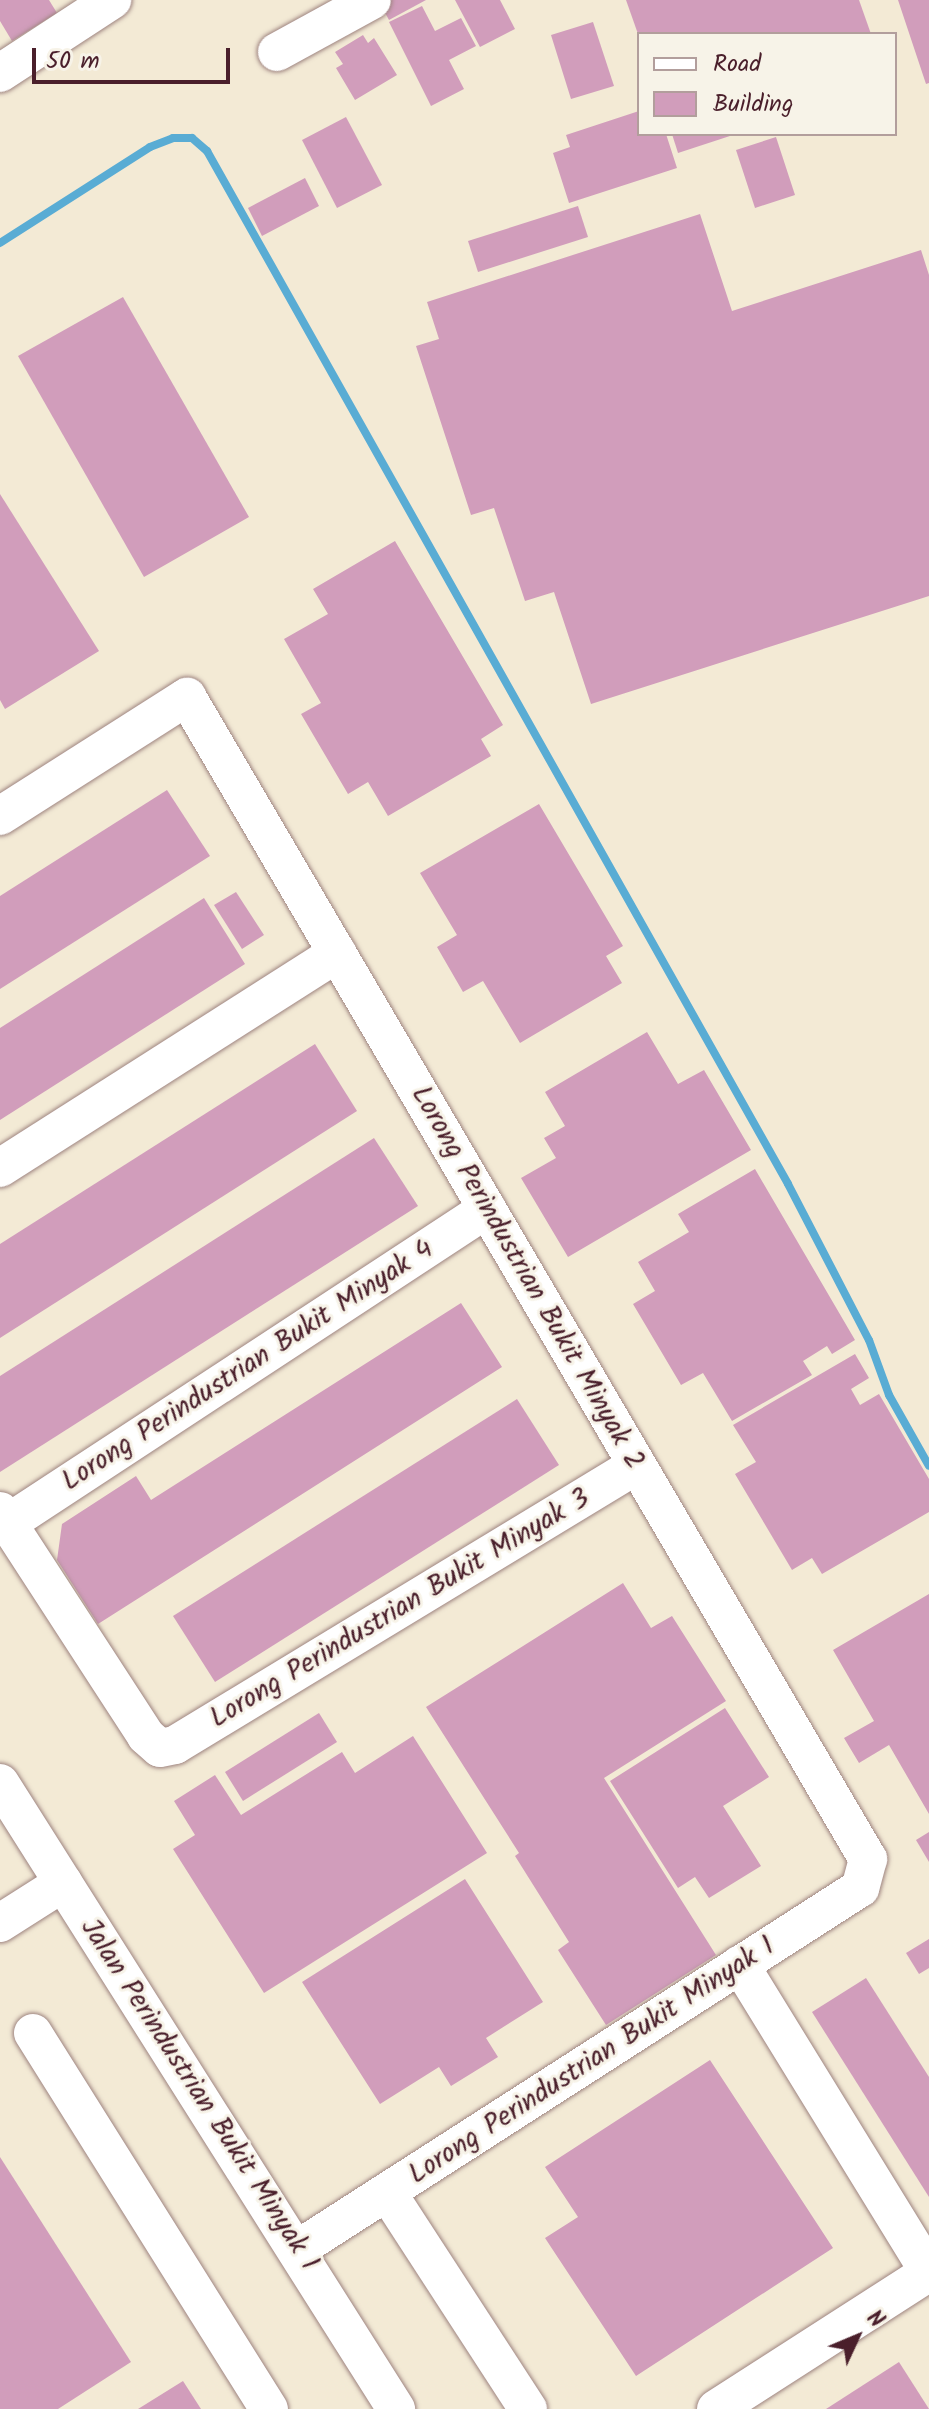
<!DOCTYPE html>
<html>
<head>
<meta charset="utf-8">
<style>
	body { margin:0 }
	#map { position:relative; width:929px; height:2409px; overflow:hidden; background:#f3ead5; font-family:Kalam,sans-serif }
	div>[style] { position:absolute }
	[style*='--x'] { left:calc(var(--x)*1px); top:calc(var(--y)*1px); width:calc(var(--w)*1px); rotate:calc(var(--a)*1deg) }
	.stream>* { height:8px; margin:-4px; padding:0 4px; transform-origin:4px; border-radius:4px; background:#59acd4 }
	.building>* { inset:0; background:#d19dbb }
	.roads { filter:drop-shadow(0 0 2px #9e8480) drop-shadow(0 0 2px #9e8480) }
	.minor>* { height:38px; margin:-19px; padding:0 19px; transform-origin:19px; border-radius:19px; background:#fff }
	span { translate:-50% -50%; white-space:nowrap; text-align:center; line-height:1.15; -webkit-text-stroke:6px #f7f3e8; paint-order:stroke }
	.street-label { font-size:28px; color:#4a1f2b }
	.legend { position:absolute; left:637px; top:32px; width:260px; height:104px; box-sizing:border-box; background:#f7f3e8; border:2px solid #b29e9c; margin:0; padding:10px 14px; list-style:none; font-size:24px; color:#4a1f2b }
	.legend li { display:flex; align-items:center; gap:16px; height:40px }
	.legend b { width:40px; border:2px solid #b29e9c }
	.north { position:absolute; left:817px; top:2297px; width:80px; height:80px; -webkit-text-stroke:6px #f7f3e8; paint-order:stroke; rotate:46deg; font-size:22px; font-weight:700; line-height:32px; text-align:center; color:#4a1f2b }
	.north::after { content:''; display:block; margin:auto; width:28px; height:36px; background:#4a1f2b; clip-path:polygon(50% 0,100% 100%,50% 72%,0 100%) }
	.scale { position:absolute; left:32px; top:48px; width:198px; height:36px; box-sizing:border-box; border:4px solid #4a1f2b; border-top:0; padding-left:10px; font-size:24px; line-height:28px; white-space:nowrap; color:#4a1f2b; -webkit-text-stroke:6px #f7f3e8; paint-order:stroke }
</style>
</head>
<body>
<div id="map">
	<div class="stream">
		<i style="--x:0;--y:243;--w:178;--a:-32.6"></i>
		<i style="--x:150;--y:147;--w:25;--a:-21"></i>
		<i style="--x:173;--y:138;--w:19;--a:0"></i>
		<i style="--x:192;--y:138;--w:20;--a:41"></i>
		<i style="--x:207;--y:151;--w:1185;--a:60.64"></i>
		<i style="--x:788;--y:1184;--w:176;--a:62.6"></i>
		<i style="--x:869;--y:1340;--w:59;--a:70"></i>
		<i style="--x:889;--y:1395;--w:81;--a:60.6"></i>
	</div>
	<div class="building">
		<i style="clip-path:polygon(0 0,49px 0,57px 13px,12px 41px,0 21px)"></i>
		<i style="clip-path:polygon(378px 0,426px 0,389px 20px)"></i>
		<i style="clip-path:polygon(455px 0,500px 0,515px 29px,480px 47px)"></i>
		<i style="clip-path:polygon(626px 0,859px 0,871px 34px,638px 34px)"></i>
		<i style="clip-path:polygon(898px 0,929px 0,929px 83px,926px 84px)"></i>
		<i style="clip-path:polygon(422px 6px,435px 31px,461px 18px,476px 46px,449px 60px,464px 89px,431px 106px,389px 22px)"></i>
		<i style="clip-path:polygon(593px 22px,614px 86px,571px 99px,551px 35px)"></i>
		<i style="clip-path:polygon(363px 35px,368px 43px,374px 38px,397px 75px,355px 100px,336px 68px,343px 64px,335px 52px)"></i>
		<i style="clip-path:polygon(639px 111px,639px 134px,666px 134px,677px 168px,569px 203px,553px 153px,570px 147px,566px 135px)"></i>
		<i style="clip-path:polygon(346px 117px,382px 185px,337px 208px,302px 140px)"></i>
		<i style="clip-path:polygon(672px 134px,733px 134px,733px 135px,678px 153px)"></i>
		<i style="clip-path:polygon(776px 137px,795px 195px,755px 208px,736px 150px)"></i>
		<i style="clip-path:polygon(305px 178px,319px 206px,262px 236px,248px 208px)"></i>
		<i style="clip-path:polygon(578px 206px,588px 237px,478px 272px,468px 241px)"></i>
		<i style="clip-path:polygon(700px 214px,732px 311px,921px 250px,929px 275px,929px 596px,591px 704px,554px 592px,525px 601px,494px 508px,471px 515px,416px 346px,439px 339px,427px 302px)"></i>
		<i style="clip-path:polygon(123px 297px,249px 517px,144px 577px,18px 356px)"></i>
		<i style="clip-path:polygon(0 494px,99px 651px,5px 709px,0 700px)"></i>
		<i style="clip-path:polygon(395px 541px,503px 725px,481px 739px,491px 756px,388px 816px,368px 782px,348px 794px,301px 714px,321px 703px,284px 639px,328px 614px,313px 589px)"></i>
		<i style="clip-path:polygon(167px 790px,210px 856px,0 989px,0 896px)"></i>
		<i style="clip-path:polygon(539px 804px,623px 946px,606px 956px,622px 983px,520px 1043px,483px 981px,463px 992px,437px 947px,457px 935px,420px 873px)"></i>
		<i style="clip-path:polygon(236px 892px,264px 935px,242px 949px,214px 905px)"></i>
		<i style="clip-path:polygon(204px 898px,245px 964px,0 1120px,0 1028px)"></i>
		<i style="clip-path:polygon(647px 1032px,678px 1084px,704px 1070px,751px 1150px,568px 1257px,521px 1178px,556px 1158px,544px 1138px,565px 1126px,545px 1092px)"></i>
		<i style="clip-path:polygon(315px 1044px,357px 1111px,0 1338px,0 1244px)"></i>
		<i style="clip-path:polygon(374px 1138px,418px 1206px,0 1472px,0 1376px)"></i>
		<i style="clip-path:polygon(755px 1169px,855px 1340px,832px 1354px,827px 1346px,803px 1361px,812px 1375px,732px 1421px,703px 1373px,681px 1385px,633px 1304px,655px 1291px,638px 1262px,689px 1232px,678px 1214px)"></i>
		<i style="clip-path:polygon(461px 1303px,502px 1367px,98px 1624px,57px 1560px,62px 1524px,136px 1476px,151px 1500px)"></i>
		<i style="clip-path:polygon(855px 1354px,869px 1378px,851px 1389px,860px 1405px,879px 1394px,929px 1479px,929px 1512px,822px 1574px,812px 1558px,792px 1570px,735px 1474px,756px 1462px,733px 1425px)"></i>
		<i style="clip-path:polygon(517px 1399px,559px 1465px,215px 1682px,173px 1616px)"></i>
		<i style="clip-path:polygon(623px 1583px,651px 1628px,672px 1616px,726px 1701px,604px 1778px,716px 1955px,606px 2025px,558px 1950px,569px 1942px,515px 1856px,519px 1853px,426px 1707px)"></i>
		<i style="clip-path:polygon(929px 1594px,929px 1814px,889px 1745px,859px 1763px,844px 1738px,874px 1721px,833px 1650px)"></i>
		<i style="clip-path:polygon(725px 1708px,769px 1777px,723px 1806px,761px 1866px,709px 1898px,695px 1877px,678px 1888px,610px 1781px)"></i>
		<i style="clip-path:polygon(319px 1713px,337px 1742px,243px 1801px,225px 1772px)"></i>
		<i style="clip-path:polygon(413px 1736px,487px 1853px,264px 1993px,173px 1849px,195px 1835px,174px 1801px,215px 1775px,241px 1815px,342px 1752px,355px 1773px)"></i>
		<i style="clip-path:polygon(929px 1832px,929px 1862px,916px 1840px)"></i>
		<i style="clip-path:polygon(465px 1879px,543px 2002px,486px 2038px,498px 2057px,451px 2086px,439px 2067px,380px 2104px,302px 1982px)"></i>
		<i style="clip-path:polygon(929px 1939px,929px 1968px,919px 1974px,906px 1953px)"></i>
		<i style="clip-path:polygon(866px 1978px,929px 2077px,929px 2197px,812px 2012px)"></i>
		<i style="clip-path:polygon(710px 2060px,833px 2248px,636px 2376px,545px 2238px,578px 2217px,545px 2167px)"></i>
		<i style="clip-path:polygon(0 2157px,131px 2362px,58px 2409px,0 2409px)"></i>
		<i style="clip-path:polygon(899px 2362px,929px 2409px,826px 2409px)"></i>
		<i style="clip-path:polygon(183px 2381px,201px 2409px,138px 2409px)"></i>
	</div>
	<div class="roads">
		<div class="minor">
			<i style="--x:277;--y:52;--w:108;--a:-28.7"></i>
			<i style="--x:0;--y:73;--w:134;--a:-33.1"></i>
			<i style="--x:0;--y:816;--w:222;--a:-32.5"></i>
			<i style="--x:187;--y:697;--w:1347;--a:59.63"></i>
			<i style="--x:868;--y:1859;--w:30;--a:105"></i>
			<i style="--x:860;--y:1888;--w:668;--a:147.29"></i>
			<i style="--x:0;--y:1168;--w:400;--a:-32.5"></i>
			<i style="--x:0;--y:1511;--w:268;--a:57"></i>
			<i style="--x:146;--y:1736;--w:18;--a:41"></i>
			<i style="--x:160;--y:1748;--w:15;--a:-11"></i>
			<i style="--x:175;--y:1745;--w:540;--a:-31.22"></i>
			<i style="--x:8;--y:1523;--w:573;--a:-33.25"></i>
			<i style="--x:0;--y:1783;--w:741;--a:57.68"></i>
			<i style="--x:0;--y:1923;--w:75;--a:-32.4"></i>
			<i style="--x:33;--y:2033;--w:444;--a:57.9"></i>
			<i style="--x:387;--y:2192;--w:259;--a:57"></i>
			<i style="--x:716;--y:2409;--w:253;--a:-32.7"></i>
			<i style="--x:929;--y:2272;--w:361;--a:-121.6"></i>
		</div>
	</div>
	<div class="street-label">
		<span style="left:527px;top:1278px;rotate:60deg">Lorong Perindustrian Bukit Minyak 2</span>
		<span style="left:248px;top:1366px;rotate:-33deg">Lorong Perindustrian Bukit Minyak 4</span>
		<span style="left:400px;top:1609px;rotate:-31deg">Lorong Perindustrian Bukit Minyak 3</span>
		<span style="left:592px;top:2061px;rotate:-33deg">Lorong Perindustrian Bukit Minyak 1</span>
		<span style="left:199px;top:2095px;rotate:57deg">Jalan Perindustrian Bukit Minyak 1</span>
	</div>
	<ul class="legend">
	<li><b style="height:10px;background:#fff"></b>Road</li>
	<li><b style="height:22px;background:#d19dbb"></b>Building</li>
	</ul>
	<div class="north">N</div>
	<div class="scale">50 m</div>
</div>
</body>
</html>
